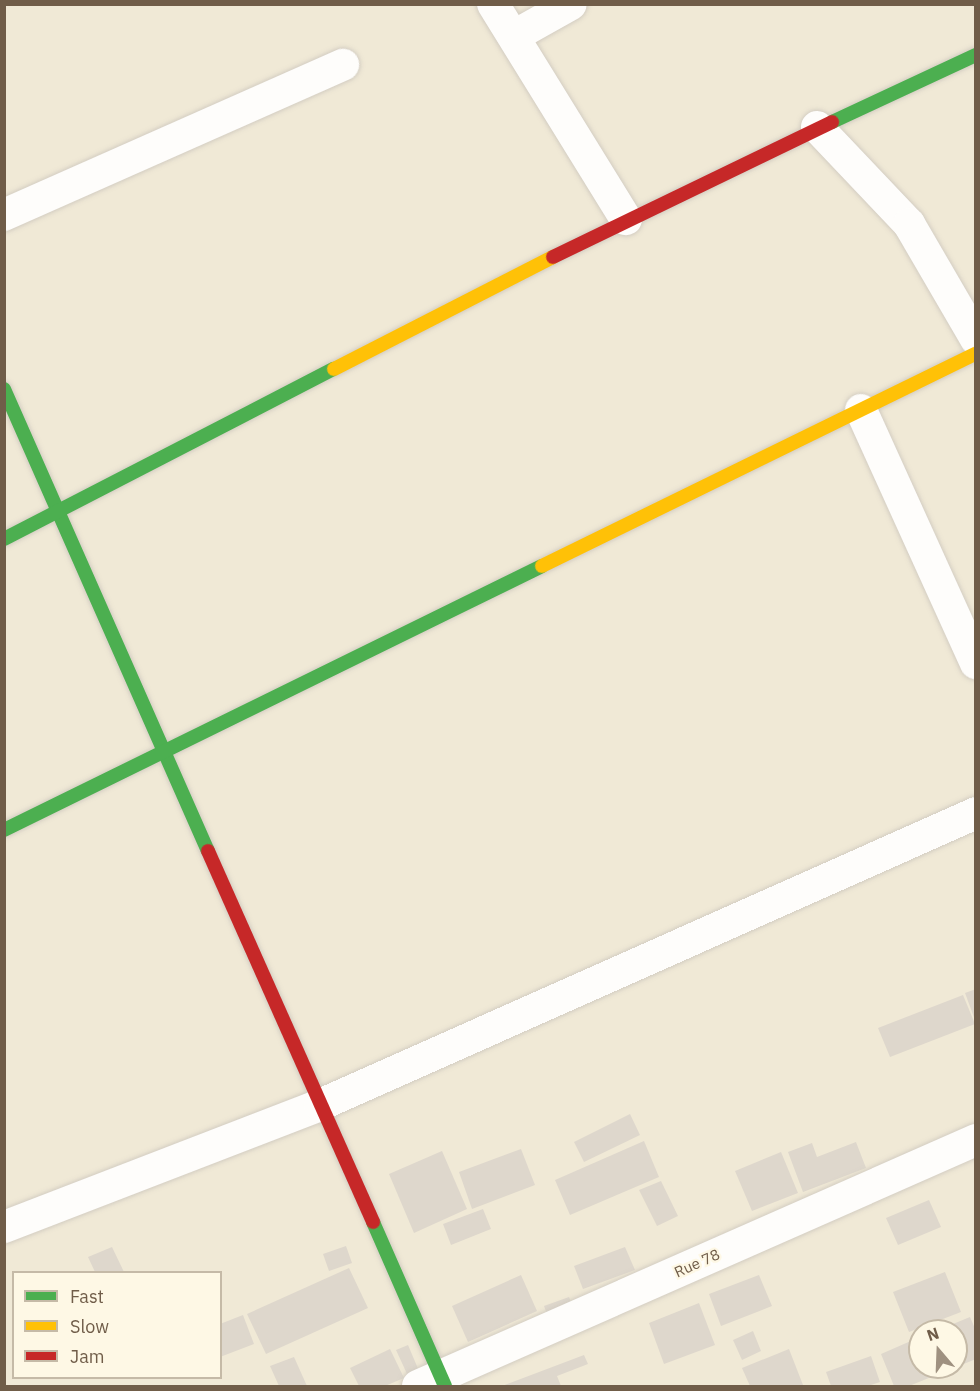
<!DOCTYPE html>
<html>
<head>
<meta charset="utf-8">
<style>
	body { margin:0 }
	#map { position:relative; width:980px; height:1391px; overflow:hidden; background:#f5f1e6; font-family:"IBM Plex Sans",sans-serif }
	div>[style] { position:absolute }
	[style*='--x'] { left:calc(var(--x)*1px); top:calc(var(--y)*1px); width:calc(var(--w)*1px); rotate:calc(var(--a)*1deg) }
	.residential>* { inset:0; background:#f0e9d6 }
	.building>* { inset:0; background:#ded7cc }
	.roads { filter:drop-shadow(0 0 2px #d3cdc2) drop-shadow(0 0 2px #d3cdc2) }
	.street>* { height:32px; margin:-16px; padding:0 16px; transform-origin:16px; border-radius:16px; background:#fefdfb }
	.fast>* { height:14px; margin:-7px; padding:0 7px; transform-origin:7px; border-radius:7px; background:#4caf50 }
	.slow>* { height:14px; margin:-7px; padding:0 7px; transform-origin:7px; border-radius:7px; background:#ffc107 }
	.jam>* { height:14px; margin:-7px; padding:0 7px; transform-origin:7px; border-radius:7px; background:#c62828 }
	span { translate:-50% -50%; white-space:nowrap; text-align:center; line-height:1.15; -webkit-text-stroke:4.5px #fef8e5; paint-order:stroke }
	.street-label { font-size:15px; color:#705d49 }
	.frame { position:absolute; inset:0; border:6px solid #705d49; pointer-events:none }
	.legend { position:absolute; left:12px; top:1271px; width:210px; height:108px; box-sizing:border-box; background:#fef8e5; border:2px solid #c5baa7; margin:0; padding:8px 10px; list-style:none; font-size:18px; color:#705d49 }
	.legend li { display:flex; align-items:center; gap:12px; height:30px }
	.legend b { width:30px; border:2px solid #c5baa7 }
	.north { position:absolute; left:908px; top:1319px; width:60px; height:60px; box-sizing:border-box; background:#fef8e5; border:2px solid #c5baa7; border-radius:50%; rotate:341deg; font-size:16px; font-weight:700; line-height:24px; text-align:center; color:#705d49 }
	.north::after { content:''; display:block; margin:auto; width:21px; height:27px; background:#9f9180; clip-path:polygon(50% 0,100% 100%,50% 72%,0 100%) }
</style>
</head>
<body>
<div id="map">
	<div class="residential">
		<i style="clip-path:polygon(evenodd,5px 5px,975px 5px,975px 1386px,5px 1386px,5px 5px,14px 1272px,220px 1272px,220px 1378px,14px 1378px,14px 1272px,5px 5px,920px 1331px,956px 1331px,956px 1367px,920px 1367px,920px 1331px)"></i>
	</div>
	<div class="building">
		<i style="clip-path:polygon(976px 989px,976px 1020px,975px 1020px,965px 993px)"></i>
		<i style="clip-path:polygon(963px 995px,975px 1024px,890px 1057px,878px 1028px)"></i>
		<i style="clip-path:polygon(630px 1114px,640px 1135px,584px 1162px,574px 1142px)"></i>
		<i style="clip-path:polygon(644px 1141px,659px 1177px,570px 1215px,555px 1180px)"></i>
		<i style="clip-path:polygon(856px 1142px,866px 1168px,803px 1192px,788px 1152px,812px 1143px,817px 1157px)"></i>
		<i style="clip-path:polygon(521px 1149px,535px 1185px,472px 1209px,459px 1172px)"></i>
		<i style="clip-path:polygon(442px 1151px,467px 1209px,414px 1233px,389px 1174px)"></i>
		<i style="clip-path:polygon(781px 1152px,798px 1193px,752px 1211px,735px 1171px)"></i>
		<i style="clip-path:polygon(661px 1181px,678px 1216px,657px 1226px,639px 1190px)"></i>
		<i style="clip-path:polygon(929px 1200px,941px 1227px,898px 1245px,886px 1218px)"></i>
		<i style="clip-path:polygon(483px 1209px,491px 1229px,451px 1245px,443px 1224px)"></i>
		<i style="clip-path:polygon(346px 1246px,352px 1263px,329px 1271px,323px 1254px)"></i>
		<i style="clip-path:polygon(112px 1247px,124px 1272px,95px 1272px,88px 1257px)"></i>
		<i style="clip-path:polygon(625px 1247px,635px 1270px,583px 1289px,574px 1266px)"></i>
		<i style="clip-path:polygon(349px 1268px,368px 1308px,266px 1354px,247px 1314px)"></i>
		<i style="clip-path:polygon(945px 1272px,961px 1312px,909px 1332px,893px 1292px)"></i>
		<i style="clip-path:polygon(521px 1275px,537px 1311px,468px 1342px,452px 1306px)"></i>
		<i style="clip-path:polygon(759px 1275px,772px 1306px,721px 1326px,709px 1294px)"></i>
		<i style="clip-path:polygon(569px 1297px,578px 1321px,553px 1331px,544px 1306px)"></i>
		<i style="clip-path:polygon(699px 1303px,715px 1345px,664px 1364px,649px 1323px)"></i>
		<i style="clip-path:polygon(243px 1315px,254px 1344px,220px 1357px,220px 1324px)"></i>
		<i style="clip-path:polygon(970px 1317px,976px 1331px,976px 1359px,909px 1386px,894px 1386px,881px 1354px,920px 1337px,920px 1367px,956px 1367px,956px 1331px,936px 1331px)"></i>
		<i style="clip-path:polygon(753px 1331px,761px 1351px,742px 1360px,733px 1340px)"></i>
		<i style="clip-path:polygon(408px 1345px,419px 1371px,408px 1376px,396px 1350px)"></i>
		<i style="clip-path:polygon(390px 1349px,404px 1378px,385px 1386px,359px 1386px,350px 1368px)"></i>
		<i style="clip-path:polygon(789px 1349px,803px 1385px,750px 1386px,742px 1368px)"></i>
		<i style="clip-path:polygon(584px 1355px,588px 1364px,557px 1376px,561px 1386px,502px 1386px)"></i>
		<i style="clip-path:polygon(871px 1356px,880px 1382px,868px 1386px,831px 1386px,826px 1372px)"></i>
		<i style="clip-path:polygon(294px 1357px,307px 1386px,279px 1386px,270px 1366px)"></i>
	</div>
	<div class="roads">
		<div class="street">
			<i style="--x:493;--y:4;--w:253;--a:58.3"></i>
			<i style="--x:514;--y:36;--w:65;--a:-29.3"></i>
			<i style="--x:817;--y:127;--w:134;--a:46.5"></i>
			<i style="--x:909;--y:224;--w:133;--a:59.8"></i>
			<i style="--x:4;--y:215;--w:371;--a:-23.9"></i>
			<i style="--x:861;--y:410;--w:278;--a:65.6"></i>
			<i style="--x:4;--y:1227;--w:339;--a:-21.1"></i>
			<i style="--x:320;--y:1105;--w:718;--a:-23.99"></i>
			<i style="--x:418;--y:1386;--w:610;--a:-23.79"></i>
		</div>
		<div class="fast">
			<i style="--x:832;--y:122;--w:159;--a:-25"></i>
			<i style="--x:4;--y:389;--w:505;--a:66.18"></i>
			<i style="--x:4;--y:539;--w:371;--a:-27.3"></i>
			<i style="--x:4;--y:830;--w:599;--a:-26.14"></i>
			<i style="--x:373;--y:1222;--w:179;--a:66.3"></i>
		</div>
		<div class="slow">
			<i style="--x:334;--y:369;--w:246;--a:-27.1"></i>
			<i style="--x:542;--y:566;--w:483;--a:-26.1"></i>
		</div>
		<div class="jam">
			<i style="--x:553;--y:257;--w:310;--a:-25.8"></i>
			<i style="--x:208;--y:851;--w:406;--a:66"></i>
		</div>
	</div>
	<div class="street-label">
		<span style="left:697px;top:1263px;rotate:-24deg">Rue 78</span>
	</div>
	<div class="frame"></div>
	<ul class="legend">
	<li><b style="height:8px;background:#4caf50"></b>Fast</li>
	<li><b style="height:8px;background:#ffc107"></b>Slow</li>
	<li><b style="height:8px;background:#c62828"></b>Jam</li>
	</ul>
	<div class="north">N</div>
</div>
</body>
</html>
